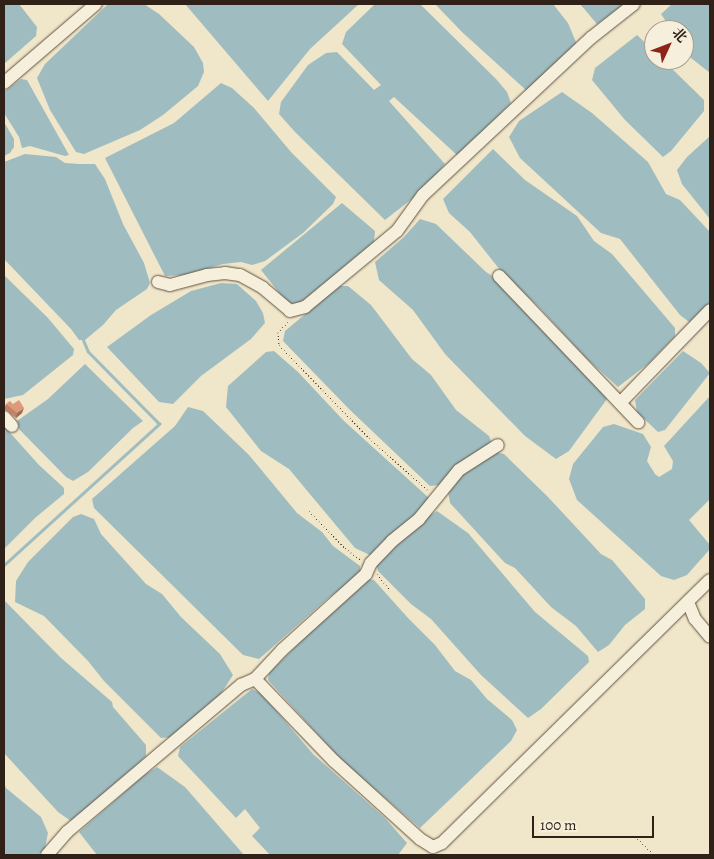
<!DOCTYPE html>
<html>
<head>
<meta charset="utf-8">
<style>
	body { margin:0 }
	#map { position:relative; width:714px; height:859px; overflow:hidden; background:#f0e6c9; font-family:Alegreya,"Noto Serif SC",serif }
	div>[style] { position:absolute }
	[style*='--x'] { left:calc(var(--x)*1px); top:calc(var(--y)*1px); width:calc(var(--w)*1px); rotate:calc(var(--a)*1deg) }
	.water>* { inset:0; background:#9fbdc1 }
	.stream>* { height:2.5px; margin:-1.25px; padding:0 1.25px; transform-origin:1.25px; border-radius:1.25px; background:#9fbdc1 }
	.path>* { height:1px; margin-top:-0.5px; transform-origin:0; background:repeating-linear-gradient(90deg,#302118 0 1px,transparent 0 3.5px) }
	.roads { filter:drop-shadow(0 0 1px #605244) drop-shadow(0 0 1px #605244) }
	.minor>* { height:12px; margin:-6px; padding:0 6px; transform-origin:6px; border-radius:6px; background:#f5efdc }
	.wall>* { inset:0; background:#be8469 }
	.shaded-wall>* { inset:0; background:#9b6b55 }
	.building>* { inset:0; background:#dd997a }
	span { translate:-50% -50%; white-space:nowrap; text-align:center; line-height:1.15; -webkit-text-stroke:4px #f5efdc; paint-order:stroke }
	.frame { position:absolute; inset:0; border:5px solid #302118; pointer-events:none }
	.north { position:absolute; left:644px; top:20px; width:50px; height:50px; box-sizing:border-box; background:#f5efdc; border:1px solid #a69d8e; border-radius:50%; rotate:47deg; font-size:14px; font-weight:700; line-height:20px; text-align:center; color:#302118 }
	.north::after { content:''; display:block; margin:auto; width:18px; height:22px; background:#8f2418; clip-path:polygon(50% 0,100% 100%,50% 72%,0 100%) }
	.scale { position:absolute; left:532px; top:816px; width:122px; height:22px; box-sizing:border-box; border:2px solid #302118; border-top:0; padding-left:6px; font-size:15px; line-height:18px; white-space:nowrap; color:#302118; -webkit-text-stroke:4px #f5efdc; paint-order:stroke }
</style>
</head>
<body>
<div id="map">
	<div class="water">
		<i style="clip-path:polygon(4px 4px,19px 4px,37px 27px,36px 36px,4px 64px)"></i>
		<i style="clip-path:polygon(108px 4px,144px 4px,159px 14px,194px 47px,203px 63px,204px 72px,198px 86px,163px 115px,140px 130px,84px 154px,76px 152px,50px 110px,37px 78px,45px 64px)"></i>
		<i style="clip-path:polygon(185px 4px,359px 4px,310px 49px,268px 101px)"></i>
		<i style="clip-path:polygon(375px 4px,420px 4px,497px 80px,507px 92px,511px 103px,458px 156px,394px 97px,389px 101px,445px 164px,422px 191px,385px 220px,295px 132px,279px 114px,281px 102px,308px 65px,326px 53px,337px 52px,374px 90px,381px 85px,342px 44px,346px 32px)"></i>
		<i style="clip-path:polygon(435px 4px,553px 4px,568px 23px,578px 47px,527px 91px,462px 32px)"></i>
		<i style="clip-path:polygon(580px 4px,625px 4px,597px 24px)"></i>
		<i style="clip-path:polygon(672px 4px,710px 4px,710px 73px,691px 58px,684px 47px,684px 30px,672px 30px,661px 14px)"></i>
		<i style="clip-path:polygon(637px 35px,654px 51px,654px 60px,663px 60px,704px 100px,704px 111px,671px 151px,663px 157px,625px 120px,592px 80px,595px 68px)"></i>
		<i style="clip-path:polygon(21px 79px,27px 80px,69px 155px,65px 156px,30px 146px,22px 148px,19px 137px,4px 113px,4px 92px)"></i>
		<i style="clip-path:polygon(221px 83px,232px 88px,254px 108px,291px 152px,336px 197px,333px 204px,303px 233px,265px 261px,252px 265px,241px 262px,223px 264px,186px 275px,165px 276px,105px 158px,174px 123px)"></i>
		<i style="clip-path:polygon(562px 92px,592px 113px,648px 162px,666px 194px,680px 200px,710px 232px,710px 303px,689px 322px,680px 315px,620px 239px,601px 233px,520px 158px,509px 137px,519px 121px)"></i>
		<i style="clip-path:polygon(4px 122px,14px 139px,14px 147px,10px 153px,4px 156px)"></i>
		<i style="clip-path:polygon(710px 136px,710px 219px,682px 184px,677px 170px,687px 157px)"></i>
		<i style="clip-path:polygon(493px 149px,525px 180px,577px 216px,594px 241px,612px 254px,675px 328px,675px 336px,649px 363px,618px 387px,585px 357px,539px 307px,500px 270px,470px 232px,449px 213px,443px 199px)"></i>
		<i style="clip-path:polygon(25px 154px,56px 157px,65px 163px,79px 164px,95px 164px,105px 179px,123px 224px,144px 263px,150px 283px,147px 289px,116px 310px,103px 325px,85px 340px,79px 340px,71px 329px,4px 259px,4px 162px)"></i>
		<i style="clip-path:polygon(342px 203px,375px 231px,374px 242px,307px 299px,298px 303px,290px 303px,284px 299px,261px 270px)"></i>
		<i style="clip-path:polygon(420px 219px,436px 224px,486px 272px,494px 277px,606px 396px,607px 399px,569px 451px,556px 459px,525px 436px,445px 354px,413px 310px,379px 280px,375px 262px,404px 237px)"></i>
		<i style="clip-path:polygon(4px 275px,48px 318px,74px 349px,73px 355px,23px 395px,4px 399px)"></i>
		<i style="clip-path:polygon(221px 283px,237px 284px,256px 301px,263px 313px,265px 323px,251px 339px,201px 376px,173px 404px,159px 402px,107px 347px,151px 315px,191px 291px)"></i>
		<i style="clip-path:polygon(339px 286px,348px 286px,371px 305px,412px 359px,431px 375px,456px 410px,489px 436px,491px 441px,488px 446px,440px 485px,430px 486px,349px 409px,283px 341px,285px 331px)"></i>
		<i style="clip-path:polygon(274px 351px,298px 372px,344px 421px,429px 498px,427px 506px,372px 556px,355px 548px,289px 469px,261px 451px,226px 407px,228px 386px,266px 352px)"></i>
		<i style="clip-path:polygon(683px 351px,701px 363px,710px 373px,665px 430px,658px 432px,637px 412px,635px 400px)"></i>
		<i style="clip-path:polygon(85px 364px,143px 421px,133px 428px,88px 472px,73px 481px,66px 477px,19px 429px,17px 421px,48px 399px)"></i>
		<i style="clip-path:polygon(710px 396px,710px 499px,689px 520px,710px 545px,710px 549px,687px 575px,674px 580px,661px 576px,577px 500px,569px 479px,573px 464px,603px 427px,614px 424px,643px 434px,651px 447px,647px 461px,655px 474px,659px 477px,672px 469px,673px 461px,664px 446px)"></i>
		<i style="clip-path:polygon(188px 407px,203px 411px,249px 455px,297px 513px,322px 532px,333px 546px,360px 566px,360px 574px,327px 599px,259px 659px,243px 655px,94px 508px,92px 499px,175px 426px)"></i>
		<i style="clip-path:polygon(4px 426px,39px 465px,64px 488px,64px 494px,35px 518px,4px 549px)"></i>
		<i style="clip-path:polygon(495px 452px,504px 454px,548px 497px,601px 554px,612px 560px,645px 599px,645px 609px,625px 625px,609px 645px,598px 652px,576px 626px,551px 607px,515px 568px,505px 563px,450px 503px,448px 491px,457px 478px)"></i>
		<i style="clip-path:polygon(437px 511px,468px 533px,535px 612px,588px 656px,589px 662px,541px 709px,528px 718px,481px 675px,431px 619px,411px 604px,378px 571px,376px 564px,423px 520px)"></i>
		<i style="clip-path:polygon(81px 514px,94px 519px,101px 534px,146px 584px,162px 594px,181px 617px,220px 654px,233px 675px,220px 695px,173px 737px,161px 738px,104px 681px,88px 661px,44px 616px,15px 602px,16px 581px,28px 562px,73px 517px)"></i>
		<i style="clip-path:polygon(367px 579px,374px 580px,408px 618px,435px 645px,455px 671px,471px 680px,487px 699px,512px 720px,517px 730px,511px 741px,420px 828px,341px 760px,268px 680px,269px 673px,306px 636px)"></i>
		<i style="clip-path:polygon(4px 600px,60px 657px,112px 702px,113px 707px,146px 745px,146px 756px,137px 765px,71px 821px,58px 812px,4px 753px)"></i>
		<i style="clip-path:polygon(252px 689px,262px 694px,313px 754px,385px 818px,407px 843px,398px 855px,270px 855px,252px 836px,260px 828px,245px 809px,236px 818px,178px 756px,180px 747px)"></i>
		<i style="clip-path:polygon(157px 767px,185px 787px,244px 855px,97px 855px,79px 832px,143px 776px)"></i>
		<i style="clip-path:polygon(4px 783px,6px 788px,41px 817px,48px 833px,45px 848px,38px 855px,4px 855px)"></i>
	</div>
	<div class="stream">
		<i style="--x:4;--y:565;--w:210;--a:-42.3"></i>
		<i style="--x:159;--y:424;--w:101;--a:-134.6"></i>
		<i style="--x:88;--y:352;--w:15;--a:-113"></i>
	</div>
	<div class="path">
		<i style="--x:288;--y:322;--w:14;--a:135"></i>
		<i style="--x:278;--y:332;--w:13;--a:86"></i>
		<i style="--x:279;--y:345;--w:129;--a:45.9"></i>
		<i style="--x:369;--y:438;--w:80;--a:41.5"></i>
		<i style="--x:309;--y:511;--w:52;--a:45.8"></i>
		<i style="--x:345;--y:548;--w:20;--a:37"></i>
		<i style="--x:377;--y:574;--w:21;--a:51"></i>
		<i style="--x:635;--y:836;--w:27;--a:45"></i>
	</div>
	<div class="roads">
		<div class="minor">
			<i style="--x:4;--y:83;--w:121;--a:-40.7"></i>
			<i style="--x:499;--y:276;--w:202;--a:46.4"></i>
			<i style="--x:158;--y:282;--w:12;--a:14"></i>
			<i style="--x:170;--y:285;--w:38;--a:-15"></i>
			<i style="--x:207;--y:275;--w:18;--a:-6"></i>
			<i style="--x:225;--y:273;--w:15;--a:8"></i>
			<i style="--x:240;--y:275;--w:26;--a:29"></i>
			<i style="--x:263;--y:288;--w:35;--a:40"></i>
			<i style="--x:290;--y:311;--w:16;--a:-15"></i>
			<i style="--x:305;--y:307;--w:119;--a:-39.6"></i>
			<i style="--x:397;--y:231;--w:44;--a:-54.2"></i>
			<i style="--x:423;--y:195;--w:231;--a:-43.1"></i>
			<i style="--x:592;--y:37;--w:53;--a:-38.2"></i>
			<i style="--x:620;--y:403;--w:129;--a:-45.9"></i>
			<i style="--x:4;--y:417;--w:12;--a:48"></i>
			<i style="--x:688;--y:602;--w:18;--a:68"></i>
			<i style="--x:695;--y:619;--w:23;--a:50"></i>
			<i style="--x:255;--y:679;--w:114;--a:46.1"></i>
			<i style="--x:334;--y:761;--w:116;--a:42.2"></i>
			<i style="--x:420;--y:839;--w:15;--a:32"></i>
			<i style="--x:433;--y:847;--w:10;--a:-24"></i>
			<i style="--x:442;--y:843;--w:375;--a:-44.5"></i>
			<i style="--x:47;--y:855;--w:30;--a:-49"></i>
			<i style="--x:67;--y:832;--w:228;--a:-40.2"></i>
			<i style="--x:241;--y:685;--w:15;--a:-23"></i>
			<i style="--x:255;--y:679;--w:40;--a:-47"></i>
			<i style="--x:282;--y:650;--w:113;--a:-42.1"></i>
			<i style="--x:366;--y:574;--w:12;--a:-66"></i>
			<i style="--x:371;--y:563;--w:30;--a:-46"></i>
			<i style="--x:392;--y:541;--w:35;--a:-39"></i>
			<i style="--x:419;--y:519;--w:63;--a:-50.8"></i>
			<i style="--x:459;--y:470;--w:46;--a:-32.7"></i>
		</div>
	</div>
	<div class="wall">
		<i style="clip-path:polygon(6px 404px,13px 404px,22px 413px,16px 418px,4px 409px)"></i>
	</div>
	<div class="shaded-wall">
		<i style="clip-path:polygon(24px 408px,22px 413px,16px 418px,17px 413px)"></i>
	</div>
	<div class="building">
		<i style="clip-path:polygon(19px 400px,24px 408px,17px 413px,6px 404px,10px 401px,13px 404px)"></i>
	</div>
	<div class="frame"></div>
	<div class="north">北</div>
	<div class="scale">100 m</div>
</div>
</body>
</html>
